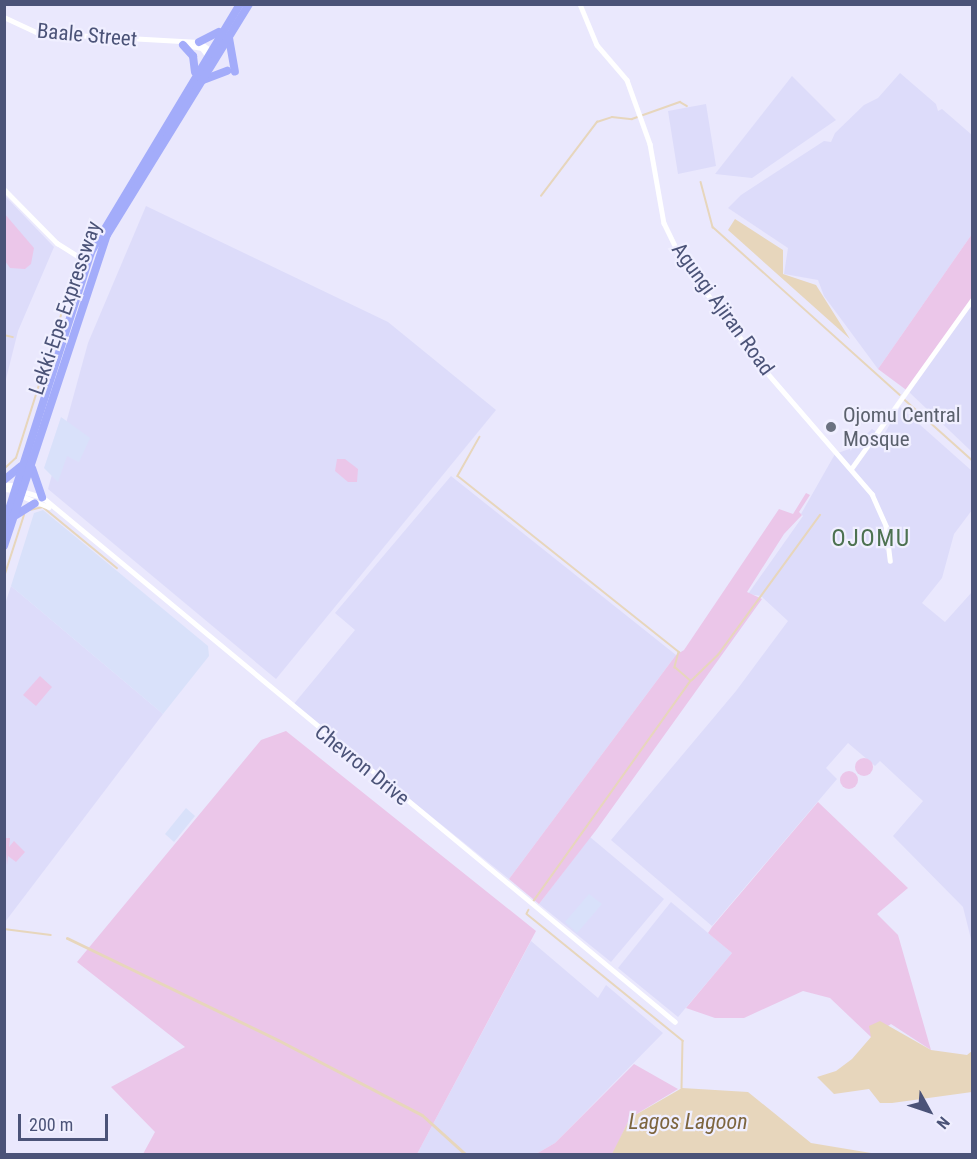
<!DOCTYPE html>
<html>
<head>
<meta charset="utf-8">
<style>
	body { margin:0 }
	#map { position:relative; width:977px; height:1159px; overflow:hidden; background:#eae8fd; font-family:"Roboto Condensed",sans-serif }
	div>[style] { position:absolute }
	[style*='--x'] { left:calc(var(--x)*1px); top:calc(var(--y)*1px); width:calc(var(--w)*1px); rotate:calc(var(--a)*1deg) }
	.residential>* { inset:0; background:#dddcfa }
	.commercial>* { inset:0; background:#d9e1fa }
	.green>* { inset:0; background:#ebc6e9 }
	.round { border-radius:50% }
	.water>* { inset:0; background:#e7d6bc }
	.stream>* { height:1.5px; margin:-0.75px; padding:0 0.75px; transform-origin:0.75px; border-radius:0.75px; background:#e7d6bc }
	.canal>* { height:3px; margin:-1.5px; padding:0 1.5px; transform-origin:1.5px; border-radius:1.5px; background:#e7d6bc }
	.tertiary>* { height:4.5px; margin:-2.25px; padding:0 2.25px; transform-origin:2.25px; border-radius:2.25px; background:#fff }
	.secondary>* { height:5px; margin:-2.5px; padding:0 2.5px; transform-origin:2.5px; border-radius:2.5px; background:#fff }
	.trunk>* { height:8px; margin:-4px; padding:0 4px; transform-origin:4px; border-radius:4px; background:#a3acfa }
	.dots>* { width:16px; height:16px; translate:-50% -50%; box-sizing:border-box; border:3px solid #f0efff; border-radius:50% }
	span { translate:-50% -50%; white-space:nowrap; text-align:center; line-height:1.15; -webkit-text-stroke:4.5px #f0efff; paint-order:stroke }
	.street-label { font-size:21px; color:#4b5378 }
	.worship-label { font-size:21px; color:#5b616d }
	.left { translate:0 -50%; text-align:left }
	.water-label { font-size:22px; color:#7d653e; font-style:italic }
	.quarter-label { font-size:24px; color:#4d7251; letter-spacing:1.5px }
	.frame { position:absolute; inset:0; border:6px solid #4b5378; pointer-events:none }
	.north { position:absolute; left:899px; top:1081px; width:60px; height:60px; -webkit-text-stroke:4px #f0efff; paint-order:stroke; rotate:130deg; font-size:16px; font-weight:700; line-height:24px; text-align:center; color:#4b5378 }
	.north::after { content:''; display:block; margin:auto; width:21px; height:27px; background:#4b5378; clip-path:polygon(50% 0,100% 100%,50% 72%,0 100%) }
	.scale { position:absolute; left:18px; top:1114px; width:90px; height:27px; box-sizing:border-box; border:3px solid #4b5378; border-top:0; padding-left:8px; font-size:18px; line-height:21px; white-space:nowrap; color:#4b5378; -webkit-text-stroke:4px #f0efff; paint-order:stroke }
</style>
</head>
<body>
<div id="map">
	<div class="residential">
		<i style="clip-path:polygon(900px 73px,936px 104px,938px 111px,942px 109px,972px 135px,972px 234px,878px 369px,824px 296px,818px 280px,784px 274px,788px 248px,728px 208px,741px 195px,824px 141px,831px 142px,835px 133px,864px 105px,878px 98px)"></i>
		<i style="clip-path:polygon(792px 76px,836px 120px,752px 178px,715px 174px)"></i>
		<i style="clip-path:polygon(706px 104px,716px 166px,678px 174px,668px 111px)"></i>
		<i style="clip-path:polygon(5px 196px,54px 247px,18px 331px,5px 383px)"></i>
		<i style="clip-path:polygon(146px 206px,388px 322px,496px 410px,276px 679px,48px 489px,88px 343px)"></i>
		<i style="clip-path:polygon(972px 303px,972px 452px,909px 392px)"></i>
		<i style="clip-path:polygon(900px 407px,972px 471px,972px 510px,954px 534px,942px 578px,922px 603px,945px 622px,972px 592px,972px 943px,963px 907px,893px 836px,923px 801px,880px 761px,875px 766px,848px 743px,826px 768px,837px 779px,712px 926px,611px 840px,736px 691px,788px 621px,761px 596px,748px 594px,803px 516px,801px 514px,835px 454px,852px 448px,872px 429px,883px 436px)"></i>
		<i style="clip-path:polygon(451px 476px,676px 655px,509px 879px,293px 705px,355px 630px,335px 613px)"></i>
		<i style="clip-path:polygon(11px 586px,163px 714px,5px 922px,4px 607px)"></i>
		<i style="clip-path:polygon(590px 837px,664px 899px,611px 962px,539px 904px)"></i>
		<i style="clip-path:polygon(671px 902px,732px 953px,678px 1017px,618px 968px)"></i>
		<i style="clip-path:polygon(531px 941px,598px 998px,606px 985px,663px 1033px,555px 1143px,536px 1154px,417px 1154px)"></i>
	</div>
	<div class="commercial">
		<i style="clip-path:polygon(61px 417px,90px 438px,79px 462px,67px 456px,58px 482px,44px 468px)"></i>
		<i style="clip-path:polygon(43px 510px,208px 646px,209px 656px,163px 714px,11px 586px,34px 513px)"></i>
		<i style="clip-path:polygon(186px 808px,195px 816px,174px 842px,165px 834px)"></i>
		<i style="clip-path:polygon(589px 894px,602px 904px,577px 933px,565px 922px)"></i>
	</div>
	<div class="green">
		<i style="clip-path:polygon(4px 213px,34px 248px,31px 264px,25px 269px,10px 268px,5px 261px)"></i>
		<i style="clip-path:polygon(972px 234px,972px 300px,909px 392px,878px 369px)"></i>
		<i style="clip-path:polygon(337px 459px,345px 459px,358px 469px,357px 482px,348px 482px,335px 471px)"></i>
		<i style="clip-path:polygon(806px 493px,810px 495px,799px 512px,802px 515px,784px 534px,747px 592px,762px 599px,597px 829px,539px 904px,509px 879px,676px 655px,684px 650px,779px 509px,793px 514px)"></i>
		<i style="clip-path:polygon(40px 676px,52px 687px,36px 706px,23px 695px)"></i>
		<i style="clip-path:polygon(286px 731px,536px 931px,417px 1154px,143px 1154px,155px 1132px,111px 1087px,185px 1047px,77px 962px,261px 740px)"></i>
		<i class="round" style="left:855px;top:758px;width:18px;height:18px"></i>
		<i class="round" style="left:840px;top:771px;width:18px;height:18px"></i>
		<i style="clip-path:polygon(818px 802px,908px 888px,877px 914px,898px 935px,931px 1050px,891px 1024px,871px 1037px,830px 998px,803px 991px,744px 1018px,715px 1018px,686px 1008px,732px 953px,708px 933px,712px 927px)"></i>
		<i style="clip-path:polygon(5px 838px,10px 838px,9px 847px,14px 841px,25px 852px,16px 862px,8px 856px,7px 865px)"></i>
		<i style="clip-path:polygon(634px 1064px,678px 1089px,630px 1118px,613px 1154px,536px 1154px,555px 1143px)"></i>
	</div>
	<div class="water">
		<i style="clip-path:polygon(735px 219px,783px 250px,783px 274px,816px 285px,850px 339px,728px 230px)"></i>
		<i style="clip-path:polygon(880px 1021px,931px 1050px,967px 1055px,972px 1051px,972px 1092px,892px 1103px,880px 1103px,869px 1089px,834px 1094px,817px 1077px,836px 1071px,852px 1059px,871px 1037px,869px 1026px)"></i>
		<i style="clip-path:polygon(682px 1088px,748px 1092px,811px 1143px,877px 1154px,612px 1154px,630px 1118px)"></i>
	</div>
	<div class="stream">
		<i style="--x:701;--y:182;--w:47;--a:75.1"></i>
		<i style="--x:713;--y:227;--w:251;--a:41.9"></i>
		<i style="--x:541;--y:196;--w:93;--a:-52.9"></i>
		<i style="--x:597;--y:122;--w:16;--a:-18"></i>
		<i style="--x:612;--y:117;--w:20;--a:6"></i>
		<i style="--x:632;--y:119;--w:51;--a:-19.5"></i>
		<i style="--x:680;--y:102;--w:8;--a:30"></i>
		<i style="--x:4;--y:335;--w:9;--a:13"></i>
		<i style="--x:904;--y:399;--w:91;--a:41.9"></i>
		<i style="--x:480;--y:437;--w:45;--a:119.4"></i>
		<i style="--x:458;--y:476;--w:283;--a:38.5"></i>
		<i style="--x:679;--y:652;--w:16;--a:105"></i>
		<i style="--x:675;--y:667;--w:21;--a:41"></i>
		<i style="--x:691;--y:681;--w:270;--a:125.5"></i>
		<i style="--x:4;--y:469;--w:16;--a:-43"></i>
		<i style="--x:16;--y:458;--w:193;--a:-72.5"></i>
		<i style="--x:30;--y:510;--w:13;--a:-13"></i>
		<i style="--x:43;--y:507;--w:96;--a:39.5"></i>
		<i style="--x:4;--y:577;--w:65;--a:-72.1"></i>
		<i style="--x:692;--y:680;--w:36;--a:-44"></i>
		<i style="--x:718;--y:655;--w:173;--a:-53.9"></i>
		<i style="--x:529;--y:910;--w:4;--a:117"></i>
		<i style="--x:527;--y:914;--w:201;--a:39.1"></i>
		<i style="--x:683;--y:1041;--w:47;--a:91.2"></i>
		<i style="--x:4;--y:929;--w:47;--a:7.3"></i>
	</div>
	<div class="canal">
		<i style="--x:67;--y:938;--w:234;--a:25.8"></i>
		<i style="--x:278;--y:1040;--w:162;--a:27.5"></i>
		<i style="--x:422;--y:1115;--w:58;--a:42.2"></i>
	</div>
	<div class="tertiary">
		<i style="--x:580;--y:4;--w:44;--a:67.5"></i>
		<i style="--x:597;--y:45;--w:46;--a:49.4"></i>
		<i style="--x:627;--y:80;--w:68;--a:70.2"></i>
		<i style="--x:650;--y:144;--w:80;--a:80"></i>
		<i style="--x:664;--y:223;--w:41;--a:64.1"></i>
		<i style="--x:682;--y:260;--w:135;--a:53.1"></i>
		<i style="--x:763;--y:368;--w:167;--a:49.1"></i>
		<i style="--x:872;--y:494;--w:35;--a:66"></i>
		<i style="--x:886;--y:526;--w:35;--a:83"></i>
		<i style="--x:4;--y:17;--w:38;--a:25"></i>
		<i style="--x:38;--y:33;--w:161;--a:3.2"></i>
		<i style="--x:199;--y:42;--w:17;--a:36"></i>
		<i style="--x:185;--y:45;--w:17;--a:10"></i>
		<i style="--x:202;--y:48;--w:10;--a:53"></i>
		<i style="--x:4;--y:189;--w:76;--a:45.5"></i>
		<i style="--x:57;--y:243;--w:28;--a:32"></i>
		<i style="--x:81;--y:258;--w:10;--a:73"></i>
		<i style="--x:851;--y:469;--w:208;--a:-54.4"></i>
		<i style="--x:4;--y:484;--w:12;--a:9"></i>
		<i style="--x:4;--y:489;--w:10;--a:6"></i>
	</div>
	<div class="secondary">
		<i style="--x:21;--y:491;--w:22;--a:16"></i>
		<i style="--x:42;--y:497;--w:822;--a:39.67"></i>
		<i style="--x:19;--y:495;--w:32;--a:22"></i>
	</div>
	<div class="trunk">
		<i style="--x:229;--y:38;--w:34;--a:80"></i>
		<i style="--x:199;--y:42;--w:22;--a:-27"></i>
		<i style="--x:183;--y:45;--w:15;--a:48"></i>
		<i style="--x:193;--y:56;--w:16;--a:83"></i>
		<i style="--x:203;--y:80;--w:26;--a:-21"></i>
		<i style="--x:32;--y:468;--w:31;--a:71"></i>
		<i style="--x:4;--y:480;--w:22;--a:-39"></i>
		<i style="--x:16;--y:515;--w:22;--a:-32"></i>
		<i style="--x:4;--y:525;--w:287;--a:-72.3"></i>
		<i style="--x:91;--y:252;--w:289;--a:-59"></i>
		<i style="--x:4;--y:546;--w:328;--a:-71.7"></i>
		<i style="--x:107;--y:235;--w:271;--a:-58.4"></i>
	</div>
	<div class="dots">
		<i style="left:831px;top:427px;background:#6b7280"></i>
	</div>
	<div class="street-label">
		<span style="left:87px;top:35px;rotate:5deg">Baale Street</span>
		<span style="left:65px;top:308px;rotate:-71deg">Lekki-Epe Expressway</span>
		<span style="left:723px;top:309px;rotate:54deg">Agungi Ajiran Road</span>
		<span style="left:362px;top:765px;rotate:39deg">Chevron Drive</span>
	</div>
	<div class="worship-label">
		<span class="left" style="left:843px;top:427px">Ojomu Central<br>Mosque</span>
	</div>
	<div class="water-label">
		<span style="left:688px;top:1122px">Lagos Lagoon</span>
	</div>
	<div class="quarter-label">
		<span style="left:871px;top:539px">OJOMU</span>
	</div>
	<div class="frame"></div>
	<div class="north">N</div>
	<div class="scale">200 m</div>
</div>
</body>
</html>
